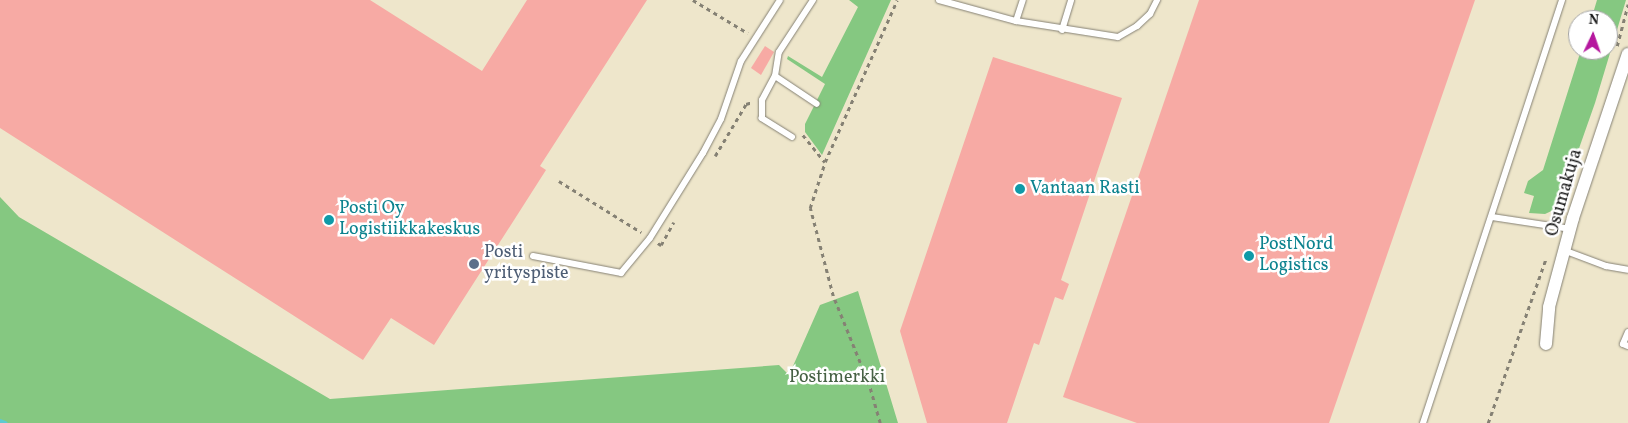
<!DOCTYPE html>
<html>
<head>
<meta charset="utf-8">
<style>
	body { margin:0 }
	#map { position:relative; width:1628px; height:423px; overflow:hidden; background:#eee6cb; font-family:Vollkorn,serif }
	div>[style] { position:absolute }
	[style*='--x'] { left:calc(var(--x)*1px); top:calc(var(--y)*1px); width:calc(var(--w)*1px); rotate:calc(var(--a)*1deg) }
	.green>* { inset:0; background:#85c881 }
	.stream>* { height:4.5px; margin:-2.25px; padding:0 2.25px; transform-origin:2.25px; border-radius:2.25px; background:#5dcad1 }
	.building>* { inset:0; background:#f7aaa4 }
	.path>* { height:2.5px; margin-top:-1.25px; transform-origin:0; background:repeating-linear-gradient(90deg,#858174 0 4px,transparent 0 8px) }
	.roads { filter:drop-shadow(0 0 1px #858174) drop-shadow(0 0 1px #858174) }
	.service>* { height:6px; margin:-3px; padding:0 3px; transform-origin:3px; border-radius:3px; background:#fff }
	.minor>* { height:12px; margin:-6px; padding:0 6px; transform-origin:6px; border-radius:6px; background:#fff }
	.dots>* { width:14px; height:14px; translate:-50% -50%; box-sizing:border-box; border:2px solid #fff; border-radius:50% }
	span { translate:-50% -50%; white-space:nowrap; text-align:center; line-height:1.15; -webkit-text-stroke:5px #fff; paint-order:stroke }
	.culture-label { font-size:18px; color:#0d838f }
	.left { translate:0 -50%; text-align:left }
	.street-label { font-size:18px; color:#1c1c1c }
	.service-label { font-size:18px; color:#4e5e75 }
	.park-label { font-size:18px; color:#466144 }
	.north { position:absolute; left:1568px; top:10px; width:50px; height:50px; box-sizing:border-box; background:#fff; border:1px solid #a4a4a4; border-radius:50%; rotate:3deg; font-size:14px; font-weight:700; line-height:20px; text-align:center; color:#1c1c1c }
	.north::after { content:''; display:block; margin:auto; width:18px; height:22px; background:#b5179e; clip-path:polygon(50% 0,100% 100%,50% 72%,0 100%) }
</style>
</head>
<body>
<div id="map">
	<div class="green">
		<i style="clip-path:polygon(849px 0,891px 0,822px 155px,805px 132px,805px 124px,825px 84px,787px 59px,788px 56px,822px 77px,858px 7px)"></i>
		<i style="clip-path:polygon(1597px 0,1626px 0,1595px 103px,1558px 208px,1545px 214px,1529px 213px,1534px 196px,1524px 193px,1528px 181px,1543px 170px,1581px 50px,1608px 50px,1608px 20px,1591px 20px)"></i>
		<i style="clip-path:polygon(0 197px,19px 217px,330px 399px,779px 365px,789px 375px,820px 305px,858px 291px,898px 423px,0 423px)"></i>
	</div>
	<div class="stream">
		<i style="--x:0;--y:421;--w:5;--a:22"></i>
	</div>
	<div class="building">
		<i style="clip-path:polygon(0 0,370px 0,482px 71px,527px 0,647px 0,540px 166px,546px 170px,434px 345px,391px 318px,363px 360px,0 128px)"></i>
		<i style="clip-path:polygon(1199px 0,1475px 0,1329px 423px,1137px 423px,1063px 397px)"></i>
		<i style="clip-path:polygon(765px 46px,774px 52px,761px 75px,751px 68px)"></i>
		<i style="clip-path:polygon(993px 57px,1122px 98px,1061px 280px,1069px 284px,1063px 300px,1055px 297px,1039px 345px,1034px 343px,1007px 423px,927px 423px,900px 331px)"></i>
	</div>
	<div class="path">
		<i style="--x:693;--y:0;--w:64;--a:31"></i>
		<i style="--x:1617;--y:46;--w:43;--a:-75.3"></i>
		<i style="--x:803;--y:135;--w:35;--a:51"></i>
		<i style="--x:715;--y:156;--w:61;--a:-59.2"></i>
		<i style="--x:746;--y:104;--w:7;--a:-16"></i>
		<i style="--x:559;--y:181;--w:97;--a:31.9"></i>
		<i style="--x:658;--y:243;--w:4;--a:34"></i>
		<i style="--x:661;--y:245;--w:26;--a:-61"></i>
		<i style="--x:880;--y:423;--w:40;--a:-106"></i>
		<i style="--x:869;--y:385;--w:96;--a:-112"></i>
		<i style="--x:833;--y:296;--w:91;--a:-104.6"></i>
		<i style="--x:810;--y:208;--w:48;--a:-71.9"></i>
		<i style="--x:825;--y:162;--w:177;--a:-66"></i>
		<i style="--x:1488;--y:423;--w:175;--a:-70.6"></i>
	</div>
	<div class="roads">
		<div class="service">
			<i style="--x:939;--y:0;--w:80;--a:15.3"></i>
			<i style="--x:1016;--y:21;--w:103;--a:8.9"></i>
			<i style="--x:1118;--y:37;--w:22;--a:-30"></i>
			<i style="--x:1137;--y:26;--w:18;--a:-43"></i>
			<i style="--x:1150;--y:14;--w:16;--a:-63"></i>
			<i style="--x:1016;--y:21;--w:22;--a:-72"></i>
			<i style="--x:1062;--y:30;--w:31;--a:-73"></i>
			<i style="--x:775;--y:76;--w:50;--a:33.7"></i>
			<i style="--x:792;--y:137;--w:36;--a:-148"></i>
			<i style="--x:762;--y:118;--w:18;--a:-90"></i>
			<i style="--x:762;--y:100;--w:27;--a:-62"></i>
			<i style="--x:775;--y:76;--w:24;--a:-81"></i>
			<i style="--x:779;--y:52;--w:62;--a:-56.8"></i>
			<i style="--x:1492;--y:217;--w:80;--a:8.6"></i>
			<i style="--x:1566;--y:251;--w:43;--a:20.6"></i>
			<i style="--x:1606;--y:266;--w:22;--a:10"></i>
			<i style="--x:533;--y:256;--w:90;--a:10.9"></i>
			<i style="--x:621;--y:273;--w:45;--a:-50.4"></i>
			<i style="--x:650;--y:238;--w:100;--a:-58.1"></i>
			<i style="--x:703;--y:153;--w:38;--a:-62"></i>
			<i style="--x:721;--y:119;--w:61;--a:-71"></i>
			<i style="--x:741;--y:61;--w:72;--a:-57.4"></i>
			<i style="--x:1628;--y:332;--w:13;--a:113"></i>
			<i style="--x:1623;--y:344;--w:5;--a:22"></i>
			<i style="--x:1423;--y:423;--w:445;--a:-71.8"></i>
		</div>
		<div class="minor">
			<i style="--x:1546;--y:344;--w:37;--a:-85"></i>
			<i style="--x:1549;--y:307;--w:92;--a:-74.9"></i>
			<i style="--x:1573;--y:218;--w:173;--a:-71.5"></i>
		</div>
	</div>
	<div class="dots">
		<i style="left:1020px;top:189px;background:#0f9aa8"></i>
		<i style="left:329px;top:220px;background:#0f9aa8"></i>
		<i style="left:1249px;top:256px;background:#0f9aa8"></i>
		<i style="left:474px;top:264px;background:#5c6f8a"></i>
	</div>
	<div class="culture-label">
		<span class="left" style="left:1030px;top:189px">Vantaan Rasti</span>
		<span class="left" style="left:339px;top:220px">Posti Oy<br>Logistiikkakeskus</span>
		<span class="left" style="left:1259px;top:256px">PostNord<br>Logistics</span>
	</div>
	<div class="street-label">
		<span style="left:1565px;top:193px;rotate:-74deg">Osumakuja</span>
	</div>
	<div class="service-label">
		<span class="left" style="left:484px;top:264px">Posti<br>yrityspiste</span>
	</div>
	<div class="park-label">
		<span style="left:837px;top:378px">Postimerkki</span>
	</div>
	<div class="north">N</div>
</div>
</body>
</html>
